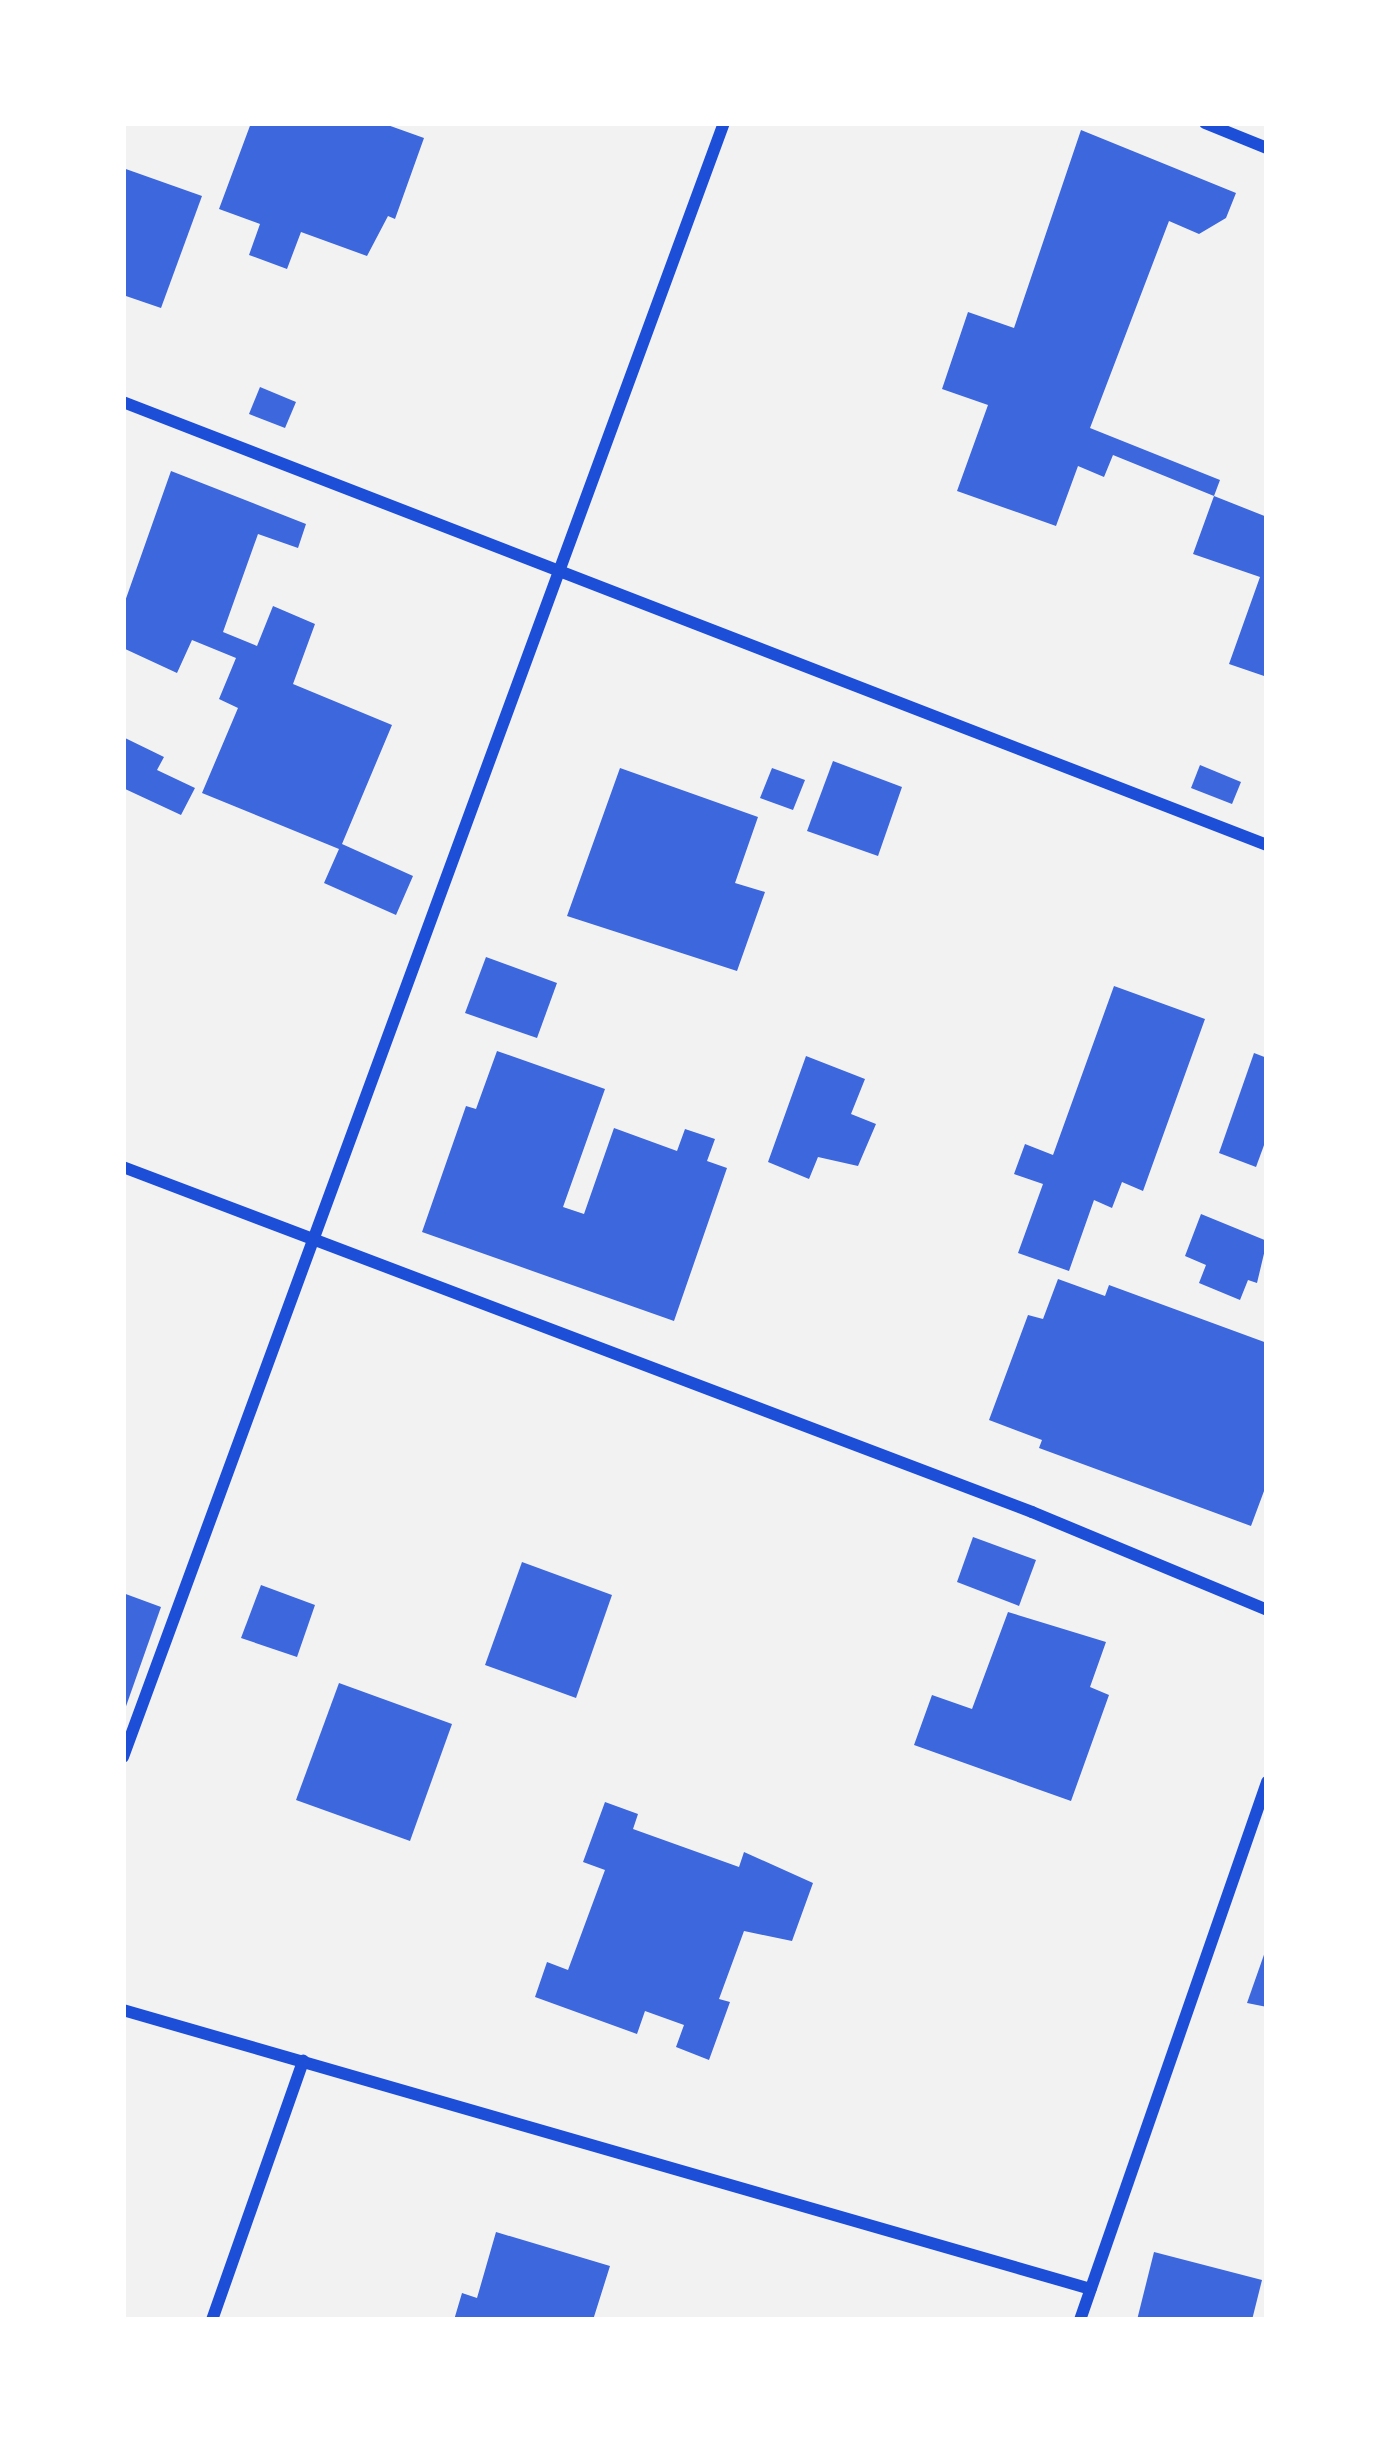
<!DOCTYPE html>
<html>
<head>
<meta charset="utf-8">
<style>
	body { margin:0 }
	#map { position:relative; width:1390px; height:2443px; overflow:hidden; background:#f2f2f2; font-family:"Roboto Condensed",sans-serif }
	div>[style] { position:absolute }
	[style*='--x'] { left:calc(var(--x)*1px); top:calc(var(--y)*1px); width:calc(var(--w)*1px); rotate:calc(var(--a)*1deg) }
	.building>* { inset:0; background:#3d67dc }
	.minor>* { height:12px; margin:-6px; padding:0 6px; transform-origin:6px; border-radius:6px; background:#1d4ed8 }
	span { translate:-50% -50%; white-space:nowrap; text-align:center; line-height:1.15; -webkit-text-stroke:10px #fff; paint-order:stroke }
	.frame { position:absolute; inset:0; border:126px solid #fff; pointer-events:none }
</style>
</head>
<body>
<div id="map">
	<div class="building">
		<i style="clip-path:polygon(251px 123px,382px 123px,424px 138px,395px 219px,388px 216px,367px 256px,301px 232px,287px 269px,249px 255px,260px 224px,219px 209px)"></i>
		<i style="clip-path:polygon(1081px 130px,1236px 193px,1226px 218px,1199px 234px,1169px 221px,1090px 428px,1220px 480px,1214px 496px,1113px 455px,1104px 477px,1078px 466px,1056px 526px,957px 491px,988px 405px,942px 389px,968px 312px,1014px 328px)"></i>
		<i style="clip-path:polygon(123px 168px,202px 196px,161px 308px,123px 295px)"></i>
		<i style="clip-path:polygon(260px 387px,296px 402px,285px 428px,249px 414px)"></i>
		<i style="clip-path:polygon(171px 471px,306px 524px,298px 548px,258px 534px,223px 632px,257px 646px,273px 606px,315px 624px,293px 684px,392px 725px,342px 844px,413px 876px,396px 915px,324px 883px,339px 849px,202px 793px,238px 708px,219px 699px,236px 658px,192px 640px,177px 673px,123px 648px,123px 607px)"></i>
		<i style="clip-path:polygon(1214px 496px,1267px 517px,1267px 677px,1229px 664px,1260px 577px,1193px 554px)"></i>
		<i style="clip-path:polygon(123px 737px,164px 757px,157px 770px,195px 788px,181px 815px,123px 788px)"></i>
		<i style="clip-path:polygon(833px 761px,902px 787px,878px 856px,807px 831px)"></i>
		<i style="clip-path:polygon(1200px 765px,1241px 782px,1232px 804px,1191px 788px)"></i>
		<i style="clip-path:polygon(620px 768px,758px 817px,735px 883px,765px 892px,737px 971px,567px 916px)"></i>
		<i style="clip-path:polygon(772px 768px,805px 780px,793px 810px,760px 798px)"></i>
		<i style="clip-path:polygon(486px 957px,557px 983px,537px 1038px,465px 1013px)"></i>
		<i style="clip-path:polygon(1114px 986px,1205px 1019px,1143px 1191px,1122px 1182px,1112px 1208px,1094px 1200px,1069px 1271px,1018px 1253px,1043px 1184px,1014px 1174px,1025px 1144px,1053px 1155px)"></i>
		<i style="clip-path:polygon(497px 1051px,605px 1089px,563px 1207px,584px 1214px,614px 1128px,677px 1151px,685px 1129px,715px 1139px,707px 1161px,727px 1168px,674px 1321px,422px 1232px,466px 1106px,476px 1109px)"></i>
		<i style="clip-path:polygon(1254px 1053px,1267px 1058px,1267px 1137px,1256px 1167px,1219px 1153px)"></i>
		<i style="clip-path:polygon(806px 1056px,865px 1079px,851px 1114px,876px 1124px,858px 1166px,818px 1157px,809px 1179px,768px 1162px)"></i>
		<i style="clip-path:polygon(1201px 1214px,1267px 1241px,1257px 1283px,1248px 1280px,1240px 1300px,1199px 1283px,1206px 1265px,1185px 1256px)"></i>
		<i style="clip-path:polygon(1058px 1279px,1105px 1296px,1109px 1285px,1267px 1343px,1267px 1483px,1251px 1526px,1039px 1448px,1042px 1440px,989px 1420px,1028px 1315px,1043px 1319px)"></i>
		<i style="clip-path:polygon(973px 1537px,1036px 1560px,1019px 1606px,957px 1582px)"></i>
		<i style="clip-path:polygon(522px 1562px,612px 1595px,576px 1698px,485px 1665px)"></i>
		<i style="clip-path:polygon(261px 1585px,315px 1605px,297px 1657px,241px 1638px)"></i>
		<i style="clip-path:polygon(123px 1593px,161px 1607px,124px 1712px,123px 1711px)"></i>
		<i style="clip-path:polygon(1008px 1612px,1106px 1642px,1090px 1687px,1109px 1695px,1071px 1801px,914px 1745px,932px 1695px,972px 1709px)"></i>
		<i style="clip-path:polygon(339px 1683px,452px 1724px,410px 1841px,296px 1800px)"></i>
		<i style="clip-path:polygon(605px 1802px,638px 1814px,633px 1829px,739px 1867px,744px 1852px,813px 1883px,792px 1941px,744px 1931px,719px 1999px,730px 2002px,709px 2060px,676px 2047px,684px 2025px,645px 2011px,637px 2034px,535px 1997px,547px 1962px,568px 1970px,605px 1870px,583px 1862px)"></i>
		<i style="clip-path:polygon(1266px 1949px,1267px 1949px,1267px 2007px,1247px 2003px)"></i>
		<i style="clip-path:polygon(496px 2232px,610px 2266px,593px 2320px,454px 2320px,462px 2293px,477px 2298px)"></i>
		<i style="clip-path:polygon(1154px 2252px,1262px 2280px,1252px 2320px,1137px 2320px)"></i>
	</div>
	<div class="minor">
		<i style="--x:1205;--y:123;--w:67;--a:22"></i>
		<i style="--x:123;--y:402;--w:1227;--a:21.17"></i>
		<i style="--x:123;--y:1167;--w:972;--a:20.78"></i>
		<i style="--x:1032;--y:1512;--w:255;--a:22.6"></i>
		<i style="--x:123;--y:1757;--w:1741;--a:-69.81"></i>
		<i style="--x:123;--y:2010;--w:1007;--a:16.08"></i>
		<i style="--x:212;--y:2320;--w:275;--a:-70.6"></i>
		<i style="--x:1080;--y:2320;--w:570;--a:-70.83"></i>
	</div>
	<div class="frame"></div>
</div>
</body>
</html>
